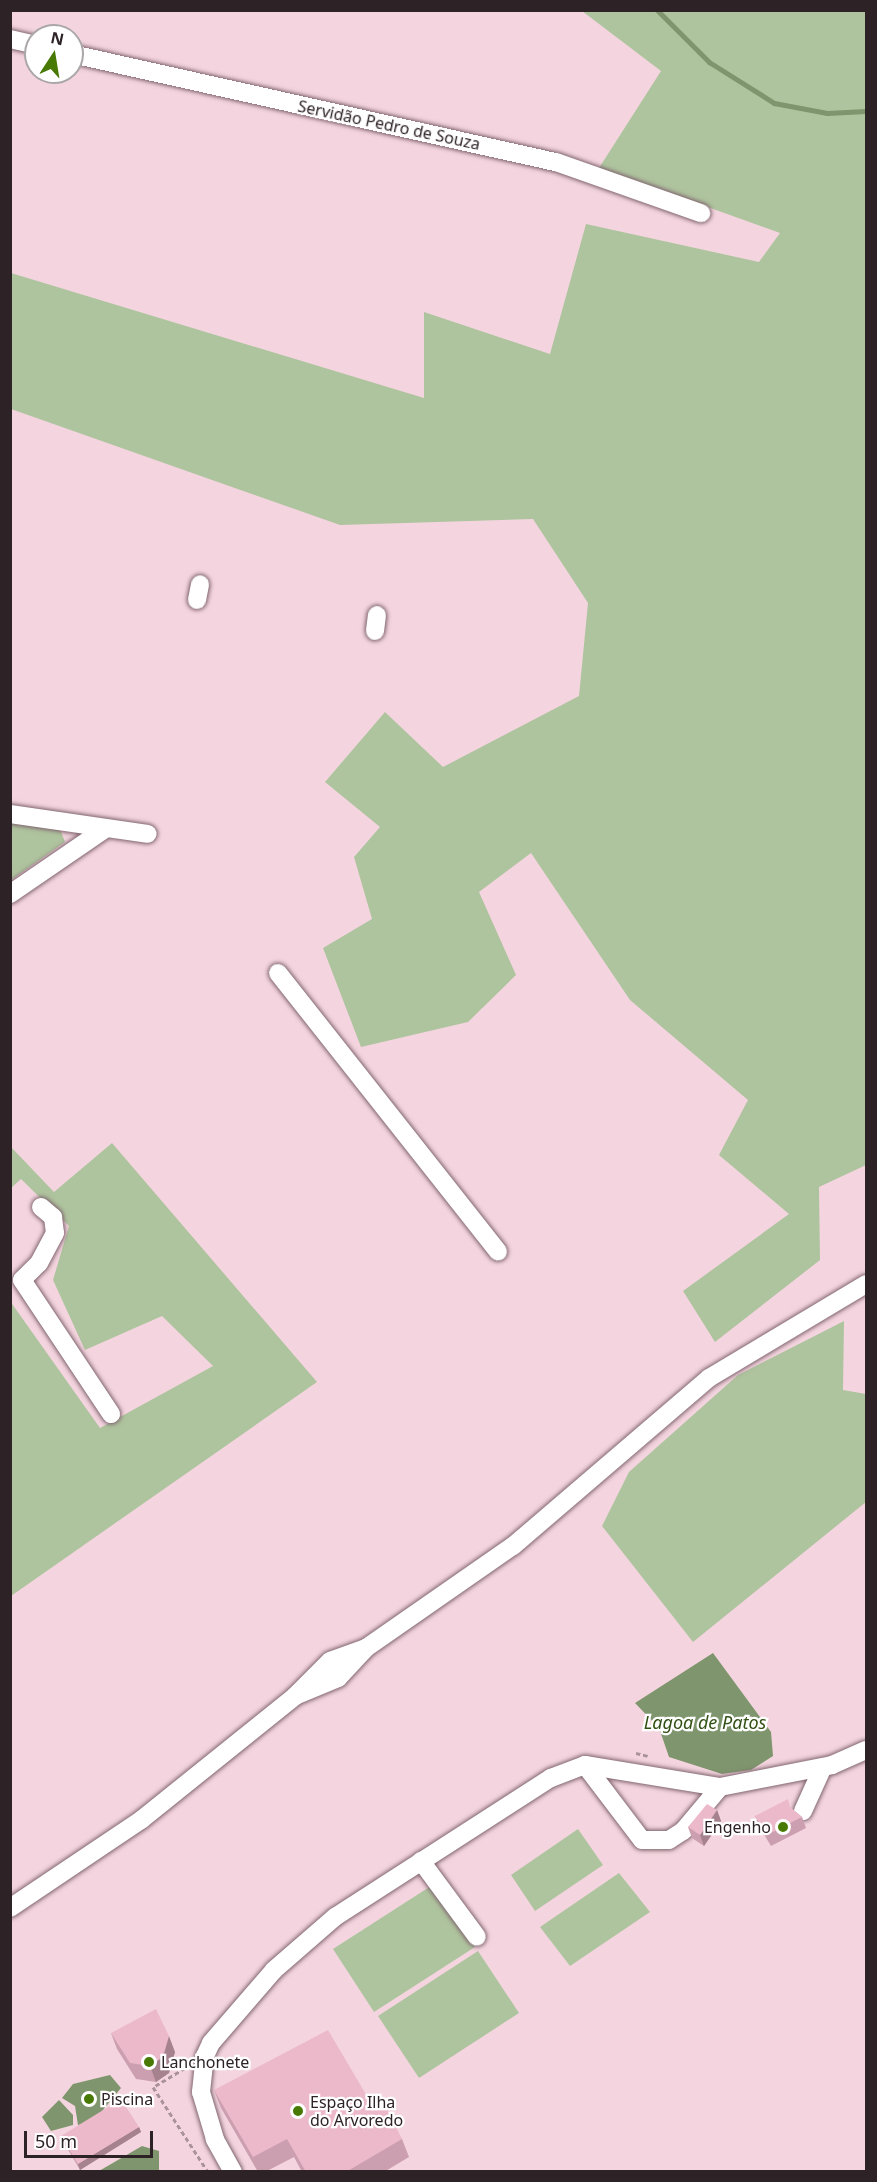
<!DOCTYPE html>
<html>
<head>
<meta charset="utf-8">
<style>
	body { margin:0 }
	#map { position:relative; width:877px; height:2182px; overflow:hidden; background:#f4d5df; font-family:"Noto Sans",sans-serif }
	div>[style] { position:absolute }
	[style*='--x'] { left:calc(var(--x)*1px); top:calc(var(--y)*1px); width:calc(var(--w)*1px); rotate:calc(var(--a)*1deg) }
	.green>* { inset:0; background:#aec49e }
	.water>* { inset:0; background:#7e956d }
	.stream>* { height:5px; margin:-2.5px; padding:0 2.5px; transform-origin:2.5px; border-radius:2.5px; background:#7e956d }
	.path>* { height:3px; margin-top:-1.5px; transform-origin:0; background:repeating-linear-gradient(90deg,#a9929a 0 4.5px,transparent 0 7.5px) }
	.roads { filter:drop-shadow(0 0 2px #816670) drop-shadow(0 0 2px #816670) }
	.minor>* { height:18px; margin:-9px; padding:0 9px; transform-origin:9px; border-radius:9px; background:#fff }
	.wall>* { inset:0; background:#cb9faf }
	.shaded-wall>* { inset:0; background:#a5828e }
	.building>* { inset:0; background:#ecb9cb }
	.dots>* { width:16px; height:16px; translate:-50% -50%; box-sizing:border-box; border:3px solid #fff; border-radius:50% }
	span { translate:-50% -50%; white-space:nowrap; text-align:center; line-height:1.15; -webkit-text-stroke:4.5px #fff; paint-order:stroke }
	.street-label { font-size:16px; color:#2d2226 }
	.poi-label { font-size:16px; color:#2d2226 }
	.right { translate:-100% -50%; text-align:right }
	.left { translate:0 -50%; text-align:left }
	.water-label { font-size:18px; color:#325014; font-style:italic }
	.frame { position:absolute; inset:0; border:12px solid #2d2226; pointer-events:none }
	.north { position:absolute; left:24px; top:24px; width:60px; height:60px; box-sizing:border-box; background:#fff; border:2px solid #aba7a8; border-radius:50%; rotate:12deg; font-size:16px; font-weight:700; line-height:24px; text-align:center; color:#2d2226 }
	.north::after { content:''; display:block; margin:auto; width:21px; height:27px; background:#477903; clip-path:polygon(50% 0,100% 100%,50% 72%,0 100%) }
	.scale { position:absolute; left:24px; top:2131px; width:129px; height:27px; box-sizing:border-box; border:3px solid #2d2226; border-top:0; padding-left:8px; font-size:18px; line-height:21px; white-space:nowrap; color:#2d2226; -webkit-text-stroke:4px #fff; paint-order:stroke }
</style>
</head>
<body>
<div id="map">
	<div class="green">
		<i style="clip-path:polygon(582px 11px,866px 11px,866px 1165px,819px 1187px,820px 1260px,715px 1342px,683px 1291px,789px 1214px,719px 1155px,748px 1100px,630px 1000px,531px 853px,479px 892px,516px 975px,468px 1022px,361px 1047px,323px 948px,372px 919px,354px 857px,380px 827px,325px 782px,385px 712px,443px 767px,579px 696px,588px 603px,533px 519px,340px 525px,11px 409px,11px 273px,424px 398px,424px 312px,550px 354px,586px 224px,759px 262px,780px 233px,599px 168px,661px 71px)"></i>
		<i style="clip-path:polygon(10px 821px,60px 829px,65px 842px,11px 880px)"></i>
		<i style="clip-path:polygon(112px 1143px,317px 1382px,11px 1596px,10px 1301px,100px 1428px,213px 1366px,162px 1316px,85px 1350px,53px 1280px,69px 1226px,21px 1179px,11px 1188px,11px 1147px,54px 1192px)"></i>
		<i style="clip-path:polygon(844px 1321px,843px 1390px,866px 1394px,866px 1502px,693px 1642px,602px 1526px,629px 1472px,738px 1375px)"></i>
		<i style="clip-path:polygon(578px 1829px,603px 1865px,535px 1911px,511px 1875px)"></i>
		<i style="clip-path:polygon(619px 1873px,650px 1912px,570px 1966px,540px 1927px)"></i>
		<i style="clip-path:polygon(434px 1884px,475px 1947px,374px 2012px,333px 1949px)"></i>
		<i style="clip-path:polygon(478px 1951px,519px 2013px,419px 2078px,378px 2016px)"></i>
	</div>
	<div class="water">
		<i style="clip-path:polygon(713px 1653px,771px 1732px,773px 1756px,751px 1770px,722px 1774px,669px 1757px,659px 1728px,635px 1703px)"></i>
		<i style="clip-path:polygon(110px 2075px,121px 2088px,94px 2121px,78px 2125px,75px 2106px,62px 2098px,73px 2084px)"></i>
		<i style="clip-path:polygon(59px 2100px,73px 2115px,73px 2125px,51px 2131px,42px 2117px)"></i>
		<i style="clip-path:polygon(142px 2146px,159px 2151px,159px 2171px,99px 2171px)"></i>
	</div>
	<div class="stream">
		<i style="--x:657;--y:10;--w:74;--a:45"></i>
		<i style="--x:709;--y:62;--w:77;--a:32.2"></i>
		<i style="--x:774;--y:103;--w:54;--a:10.7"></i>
		<i style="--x:827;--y:113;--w:39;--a:-3"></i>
	</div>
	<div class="path">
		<i style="--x:636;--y:1753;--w:12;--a:14"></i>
		<i style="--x:185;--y:2068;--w:37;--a:149"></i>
		<i style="--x:153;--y:2087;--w:101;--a:57.1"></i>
	</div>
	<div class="roads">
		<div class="minor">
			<i style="--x:10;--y:39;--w:27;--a:13"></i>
			<i style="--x:72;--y:54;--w:496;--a:12.6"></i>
			<i style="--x:556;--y:162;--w:154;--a:19.4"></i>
			<i style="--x:197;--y:600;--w:16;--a:-79"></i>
			<i style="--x:375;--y:631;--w:16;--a:-83"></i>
			<i style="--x:10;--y:814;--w:139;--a:8.2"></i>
			<i style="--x:10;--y:894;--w:115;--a:-34.4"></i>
			<i style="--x:278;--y:973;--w:355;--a:51.7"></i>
			<i style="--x:41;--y:1207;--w:16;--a:40"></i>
			<i style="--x:53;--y:1217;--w:16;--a:83"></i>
			<i style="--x:55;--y:1233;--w:34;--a:118"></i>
			<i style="--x:39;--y:1263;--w:24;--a:135"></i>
			<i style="--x:22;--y:1280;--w:161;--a:56.4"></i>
			<i style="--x:295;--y:1696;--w:47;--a:-22.7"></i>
			<i style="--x:338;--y:1678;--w:41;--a:-47"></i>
			<i style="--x:366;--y:1648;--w:179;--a:-34.8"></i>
			<i style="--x:513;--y:1546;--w:258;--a:-40.6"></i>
			<i style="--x:709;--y:1378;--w:183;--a:-30.9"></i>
			<i style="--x:585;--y:1765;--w:94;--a:52.8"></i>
			<i style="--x:642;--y:1840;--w:27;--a:0"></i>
			<i style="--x:669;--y:1840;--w:17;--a:-33"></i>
			<i style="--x:683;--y:1831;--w:57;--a:-49.9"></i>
			<i style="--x:803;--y:1811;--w:48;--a:-65.6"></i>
			<i style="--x:421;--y:1861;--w:94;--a:53.6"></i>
			<i style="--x:10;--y:1908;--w:158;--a:-33.9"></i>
			<i style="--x:141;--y:1820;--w:198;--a:-38.8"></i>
			<i style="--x:295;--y:1696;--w:49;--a:-45"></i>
			<i style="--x:330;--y:1661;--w:37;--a:-20"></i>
			<i style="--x:233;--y:2172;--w:38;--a:-119"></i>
			<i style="--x:215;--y:2139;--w:49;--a:-106.6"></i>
			<i style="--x:201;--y:2092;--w:36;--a:-84"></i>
			<i style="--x:205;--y:2056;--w:14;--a:-65"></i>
			<i style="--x:211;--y:2043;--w:96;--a:-49.2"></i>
			<i style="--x:274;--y:1970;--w:81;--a:-41"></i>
			<i style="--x:335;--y:1917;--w:257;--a:-32.8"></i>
			<i style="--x:551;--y:1778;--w:36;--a:-21"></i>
			<i style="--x:585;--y:1765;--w:137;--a:9.3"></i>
			<i style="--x:720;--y:1787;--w:114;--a:-11.1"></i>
			<i style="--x:832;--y:1765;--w:37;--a:-24"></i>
		</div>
	</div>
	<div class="wall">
		<i style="clip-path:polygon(791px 1808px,802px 1817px,806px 1828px,771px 1846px,759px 1826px,755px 1816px)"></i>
		<i style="clip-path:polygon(717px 1810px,721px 1821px,704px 1846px,692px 1838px,688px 1827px)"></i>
		<i style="clip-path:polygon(111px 2033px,175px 2052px,169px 2073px,156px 2082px,136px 2079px,117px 2049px)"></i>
		<i style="clip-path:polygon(214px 2090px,374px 2108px,402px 2139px,409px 2157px,384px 2172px,302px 2172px,294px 2157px,265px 2172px,258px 2172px,221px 2108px)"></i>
		<i style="clip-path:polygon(139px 2127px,141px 2132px,80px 2170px,63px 2141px,61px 2136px)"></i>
	</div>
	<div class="shaded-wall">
		<i style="clip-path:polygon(717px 1810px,721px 1821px,704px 1846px,700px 1835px)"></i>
		<i style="clip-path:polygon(169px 2036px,175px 2052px,169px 2073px,156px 2082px,150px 2066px)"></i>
		<i style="clip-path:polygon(139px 2127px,141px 2132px,80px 2170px,78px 2164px)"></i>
	</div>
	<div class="building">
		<i style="clip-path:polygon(788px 1799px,790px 1807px,802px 1817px,767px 1835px,755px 1816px)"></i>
		<i style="clip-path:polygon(707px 1804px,717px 1810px,700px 1835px,688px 1827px)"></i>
		<i style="clip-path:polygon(156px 2009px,169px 2036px,163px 2057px,150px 2066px,130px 2063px,111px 2033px)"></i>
		<i style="clip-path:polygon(328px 2030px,374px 2108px,384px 2103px,402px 2139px,346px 2172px,306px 2172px,287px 2139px,253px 2157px,214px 2090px)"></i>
		<i style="clip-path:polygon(121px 2099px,139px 2127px,78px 2164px,61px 2136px)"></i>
	</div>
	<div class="dots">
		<i style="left:783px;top:1827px;background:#477903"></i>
		<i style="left:149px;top:2062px;background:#477903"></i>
		<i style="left:89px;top:2099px;background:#477903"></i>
		<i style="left:298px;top:2111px;background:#477903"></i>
	</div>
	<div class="street-label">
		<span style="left:389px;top:125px;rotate:12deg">Servidão Pedro de Souza</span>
	</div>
	<div class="poi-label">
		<span class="right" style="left:771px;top:1827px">Engenho</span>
		<span class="left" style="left:161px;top:2062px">Lanchonete</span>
		<span class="left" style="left:101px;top:2099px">Piscina</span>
		<span class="left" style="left:310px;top:2111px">Espaço Ilha<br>do Arvoredo</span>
	</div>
	<div class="water-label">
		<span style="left:705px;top:1722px">Lagoa de Patos</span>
	</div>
	<div class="frame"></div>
	<div class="north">N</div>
	<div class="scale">50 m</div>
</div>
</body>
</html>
